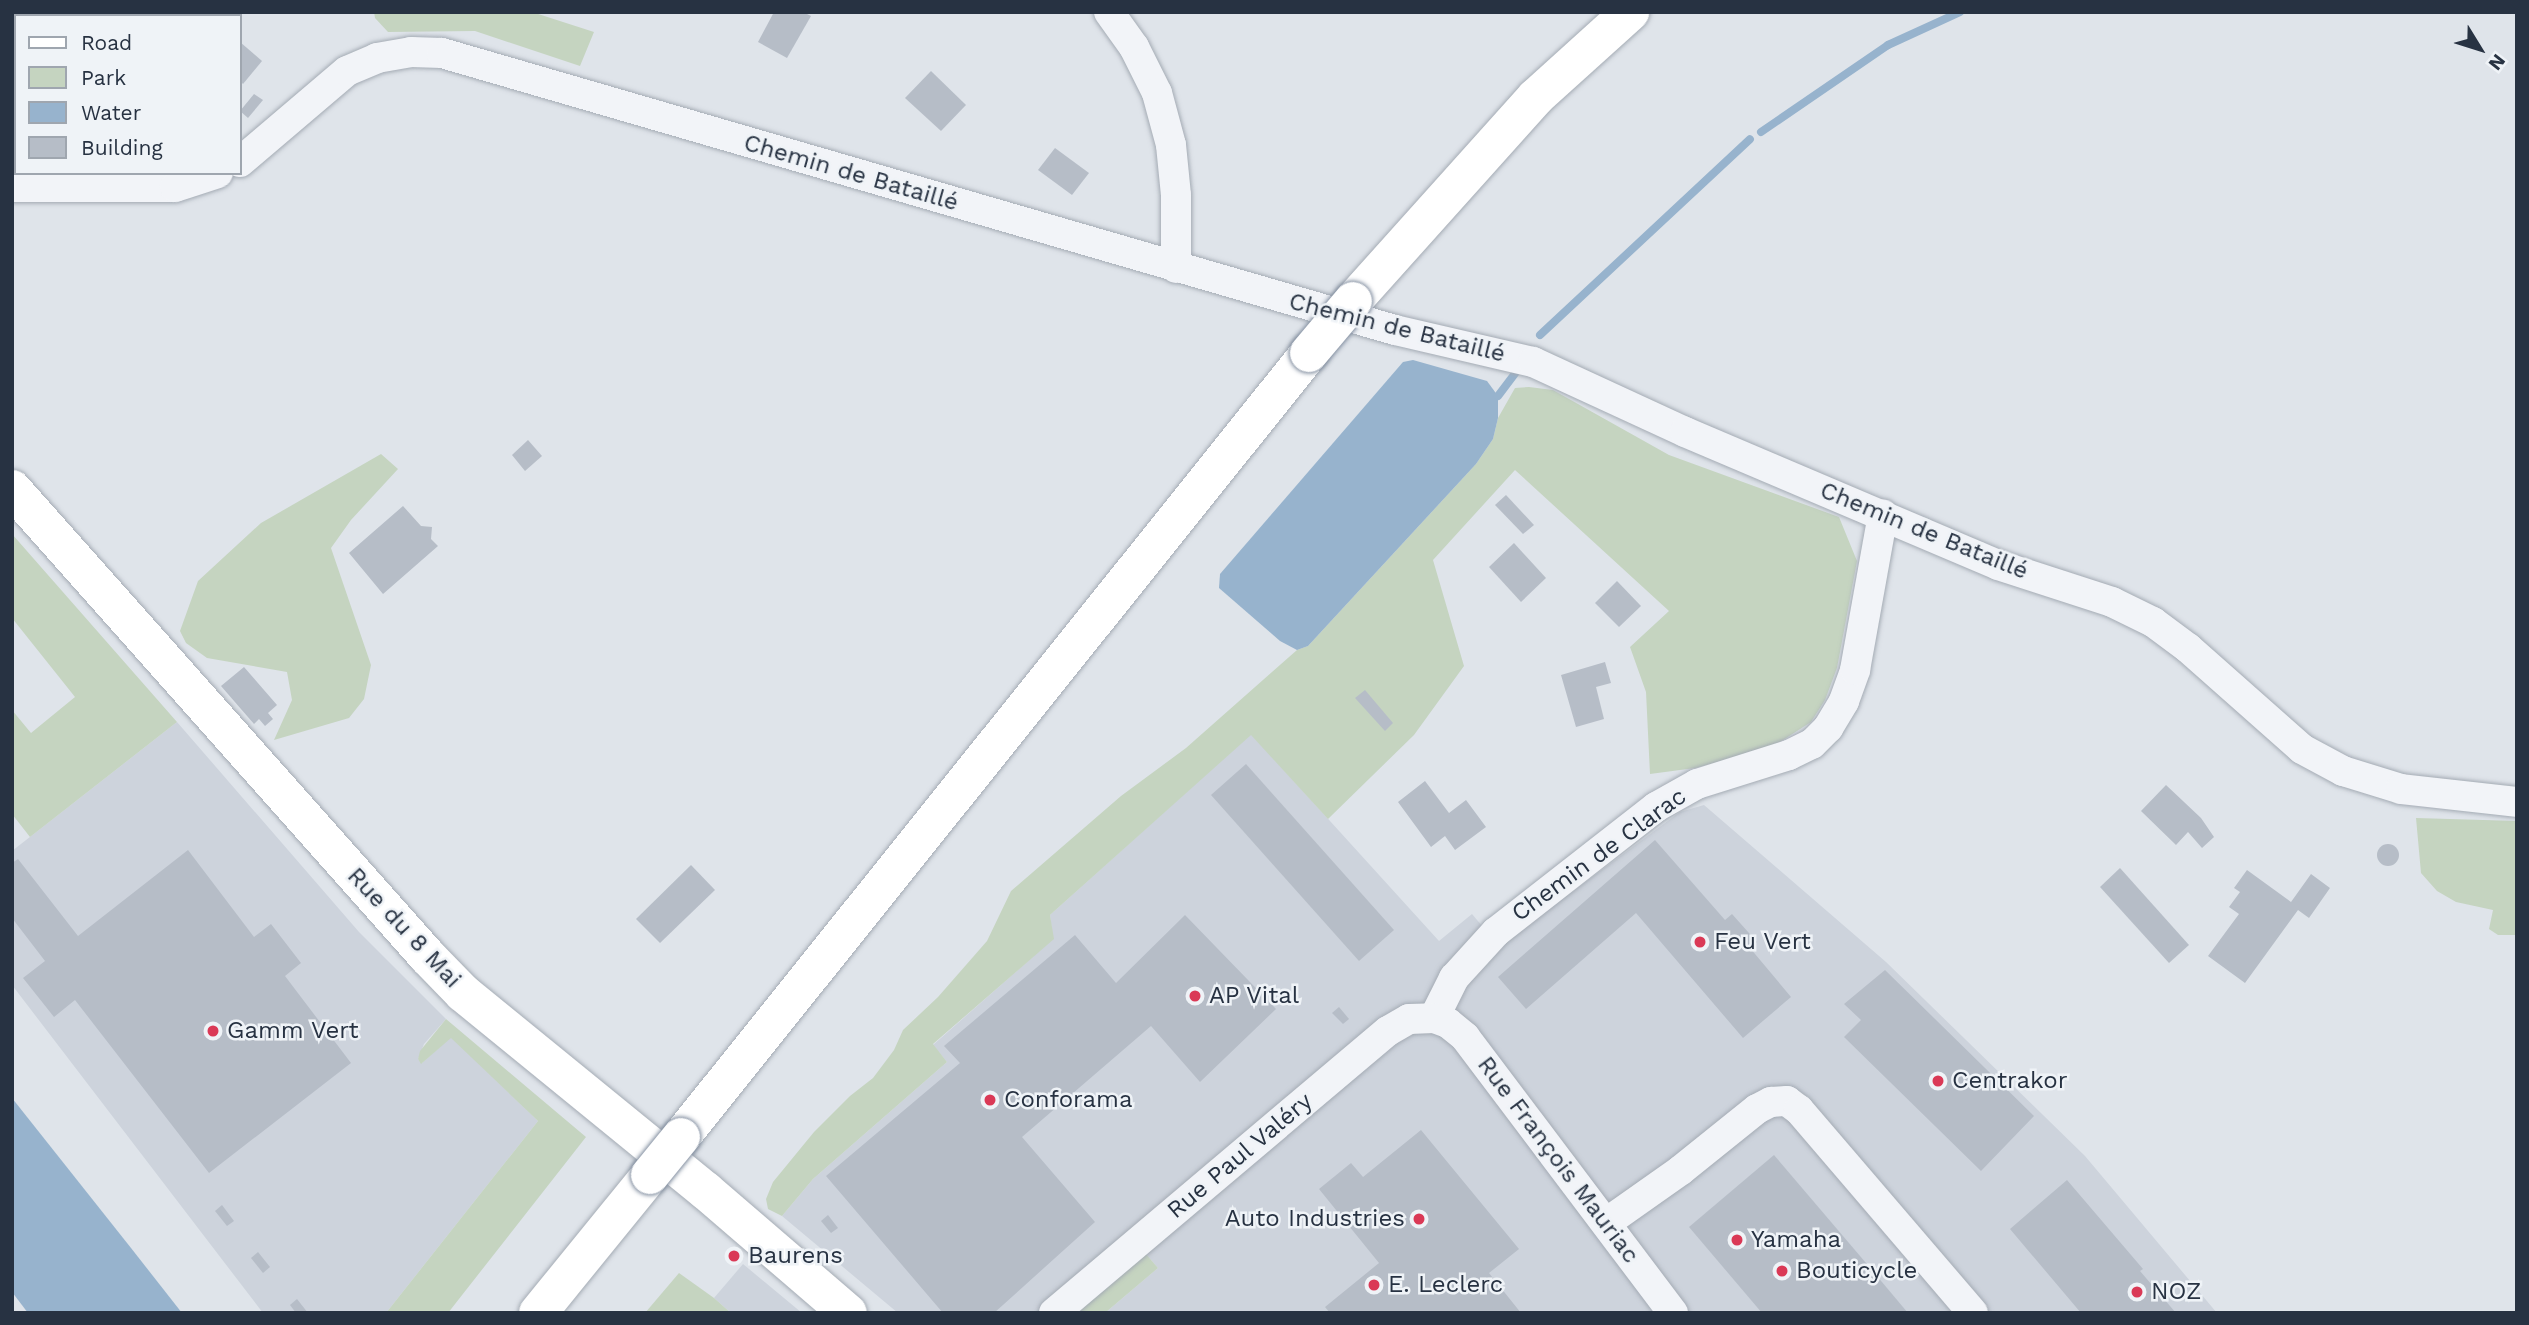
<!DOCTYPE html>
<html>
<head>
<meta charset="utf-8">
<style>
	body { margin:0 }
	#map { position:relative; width:2529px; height:1325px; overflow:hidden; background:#dfe4ea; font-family:"Work Sans",sans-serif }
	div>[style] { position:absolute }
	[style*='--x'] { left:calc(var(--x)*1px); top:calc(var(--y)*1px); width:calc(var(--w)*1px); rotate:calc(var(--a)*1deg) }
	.built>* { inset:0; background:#cdd3dc }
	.green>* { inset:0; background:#c5d4c0 }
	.water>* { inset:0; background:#97b3cd }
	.stream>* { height:8px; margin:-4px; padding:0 4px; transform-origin:4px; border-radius:4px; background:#97b3cd }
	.building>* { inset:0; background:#b6bdc7 }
	.round { border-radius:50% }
	.roads { filter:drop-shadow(0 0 2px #a4abb4) drop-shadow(0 0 2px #a4abb4) }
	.street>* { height:30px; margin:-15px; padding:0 15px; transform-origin:15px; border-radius:15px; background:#f2f4f8 }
	.secondary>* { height:38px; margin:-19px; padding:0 19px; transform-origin:19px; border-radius:19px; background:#fff }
	.highway>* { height:38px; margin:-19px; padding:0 19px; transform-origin:19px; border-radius:19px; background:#fff }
	.bridges { filter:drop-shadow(0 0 2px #8591a2) drop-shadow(0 0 2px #8591a2) }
	.highway-bridge>* { height:38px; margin:-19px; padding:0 19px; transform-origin:19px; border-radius:19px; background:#fff }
	.dots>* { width:19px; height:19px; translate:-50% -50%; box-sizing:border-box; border:4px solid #eff3f7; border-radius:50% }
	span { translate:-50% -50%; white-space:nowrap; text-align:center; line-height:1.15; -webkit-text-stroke:5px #eff3f7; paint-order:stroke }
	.street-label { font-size:24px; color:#273242 }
	.poi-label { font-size:24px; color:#273242 }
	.left { translate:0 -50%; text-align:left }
	.right { translate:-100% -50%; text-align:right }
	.frame { position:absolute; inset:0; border:14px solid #273242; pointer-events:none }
	.legend { position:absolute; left:14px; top:14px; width:228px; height:161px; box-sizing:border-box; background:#eff3f7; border:2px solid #9fa6af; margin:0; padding:9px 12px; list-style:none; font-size:21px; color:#273242 }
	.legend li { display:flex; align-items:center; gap:14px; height:35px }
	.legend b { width:35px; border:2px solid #9fa6af }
	.north { position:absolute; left:2445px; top:14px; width:70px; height:70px; -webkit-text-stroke:5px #eff3f7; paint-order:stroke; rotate:128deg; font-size:19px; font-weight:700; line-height:28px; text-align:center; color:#273242 }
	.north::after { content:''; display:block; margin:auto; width:24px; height:32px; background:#273242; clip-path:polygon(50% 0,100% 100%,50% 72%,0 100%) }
</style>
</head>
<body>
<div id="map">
	<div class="built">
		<i style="clip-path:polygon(177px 722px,359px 932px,446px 1019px,424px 1044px,418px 1059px,422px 1063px,451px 1037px,538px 1121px,386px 1313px,263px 1313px,12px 985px,12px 851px)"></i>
		<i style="clip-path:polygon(1251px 734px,1439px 941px,1472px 914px,1499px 946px,1680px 812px,1704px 805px,1886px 962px,2085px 1156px,2217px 1313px,1105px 1313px,1158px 1268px,1146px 1254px,1076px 1313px,898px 1313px,782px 1216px,813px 1179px,947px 1062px,933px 1045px,1053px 939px,1050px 915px)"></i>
		<i style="clip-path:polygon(743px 1264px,802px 1313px,731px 1313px,714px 1298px)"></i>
	</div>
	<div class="green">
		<i style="clip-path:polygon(374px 12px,532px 12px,594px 32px,580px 66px,475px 31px,388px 32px,375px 18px)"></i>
		<i style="clip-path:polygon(1529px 387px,1553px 390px,1669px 455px,1839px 517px,1857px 561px,1837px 668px,1825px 700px,1811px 722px,1769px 749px,1695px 768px,1650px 774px,1646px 692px,1630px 647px,1669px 611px,1515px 470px,1433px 560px,1464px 666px,1414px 735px,1328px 819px,1251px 735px,1050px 915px,1054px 939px,933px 1044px,947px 1062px,813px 1179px,782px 1216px,768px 1209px,766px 1199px,773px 1182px,814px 1132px,850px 1096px,873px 1078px,894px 1050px,903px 1030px,938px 997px,987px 941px,1011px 891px,1121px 796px,1186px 748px,1297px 650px,1308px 646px,1476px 464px,1493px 439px,1498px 418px,1515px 388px)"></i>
		<i style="clip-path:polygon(381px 454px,398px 469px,351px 520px,331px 548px,371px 665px,364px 699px,349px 718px,274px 740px,292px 700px,287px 672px,207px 658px,186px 643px,180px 631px,198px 581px,261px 523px)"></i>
		<i style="clip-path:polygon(12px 534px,177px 722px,30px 837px,12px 814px,12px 710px,31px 733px,75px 697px,12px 618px)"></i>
		<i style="clip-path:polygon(2416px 818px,2517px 821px,2517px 935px,2498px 935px,2489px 929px,2493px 910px,2456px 902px,2437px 891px,2421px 873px)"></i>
		<i style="clip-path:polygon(446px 1019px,586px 1137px,448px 1313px,386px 1313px,538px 1121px,451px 1038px,421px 1064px,418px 1059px,420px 1051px)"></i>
		<i style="clip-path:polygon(1146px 1254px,1158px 1268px,1105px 1313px,1076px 1313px)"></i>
		<i style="clip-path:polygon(679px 1273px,714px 1298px,731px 1313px,645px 1313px)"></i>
	</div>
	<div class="water">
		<i style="clip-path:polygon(1413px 360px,1487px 381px,1498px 396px,1498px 418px,1493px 439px,1476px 464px,1308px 646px,1297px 650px,1280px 641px,1219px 588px,1220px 574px,1403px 362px)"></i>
		<i style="clip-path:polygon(12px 1098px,131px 1248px,182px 1313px,28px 1313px,12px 1292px)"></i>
	</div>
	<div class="stream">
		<i style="--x:1761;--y:132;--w:154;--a:-34.4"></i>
		<i style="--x:1888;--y:45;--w:79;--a:-24.6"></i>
		<i style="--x:1540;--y:335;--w:287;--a:-43"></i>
		<i style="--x:1498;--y:396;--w:30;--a:-53"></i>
	</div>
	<div class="building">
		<i style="clip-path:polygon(774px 12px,803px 12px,811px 16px,787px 58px,758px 42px)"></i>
		<i style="clip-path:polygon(240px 42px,262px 61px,243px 84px,240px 81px)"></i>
		<i style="clip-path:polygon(931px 71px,966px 105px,941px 131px,905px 98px)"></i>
		<i style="clip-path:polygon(254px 94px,263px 100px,248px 118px,240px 111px)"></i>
		<i style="clip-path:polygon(1055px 148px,1089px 173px,1072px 195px,1038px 170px)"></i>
		<i style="clip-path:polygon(528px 440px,542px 456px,525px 471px,512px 455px)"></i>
		<i style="clip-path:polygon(1506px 495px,1534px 525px,1523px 534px,1495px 505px)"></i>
		<i style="clip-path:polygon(403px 506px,421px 526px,432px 527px,431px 539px,438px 546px,383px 594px,349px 553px)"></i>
		<i style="clip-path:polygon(1514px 543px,1546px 578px,1521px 602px,1489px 567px)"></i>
		<i style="clip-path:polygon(1617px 581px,1641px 606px,1619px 627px,1595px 603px)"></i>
		<i style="clip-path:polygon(1605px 662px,1611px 683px,1596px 687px,1604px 719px,1576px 727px,1561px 675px)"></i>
		<i style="clip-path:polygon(244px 667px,277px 705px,268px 713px,273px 719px,265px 726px,259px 719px,254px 724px,221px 686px)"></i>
		<i style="clip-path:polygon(1365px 690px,1393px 723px,1385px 731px,1355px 698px)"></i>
		<i style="clip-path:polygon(1246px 764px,1394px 930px,1359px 961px,1211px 795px)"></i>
		<i style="clip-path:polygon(1425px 781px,1449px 813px,1466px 800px,1486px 827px,1455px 850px,1445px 836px,1431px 847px,1398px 802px)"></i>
		<i style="clip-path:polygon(2166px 785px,2201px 818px,2214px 837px,2202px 848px,2188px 832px,2176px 845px,2141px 811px)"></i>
		<i style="clip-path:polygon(1655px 840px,1725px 920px,1732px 914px,1757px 942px,1750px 948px,1791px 997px,1743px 1038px,1636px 913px,1526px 1009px,1498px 977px)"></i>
		<i class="round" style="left:2377px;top:844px;width:22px;height:22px"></i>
		<i style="clip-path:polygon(188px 850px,254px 937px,271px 924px,301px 963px,285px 976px,351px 1063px,209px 1173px,75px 1000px,54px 1017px,23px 978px,45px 961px,12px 918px,12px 863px,18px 859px,78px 936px)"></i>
		<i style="clip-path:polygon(691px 865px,715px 890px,660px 943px,636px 919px)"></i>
		<i style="clip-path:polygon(2120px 868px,2189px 945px,2169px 963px,2100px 887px)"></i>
		<i style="clip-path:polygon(2247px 870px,2291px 902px,2311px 874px,2330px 888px,2309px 918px,2298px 910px,2245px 983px,2208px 956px,2239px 914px,2229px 907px,2240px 892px,2234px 888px)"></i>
		<i style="clip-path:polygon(1185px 915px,1276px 1009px,1200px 1082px,1151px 1026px,1022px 1137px,1095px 1222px,994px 1313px,943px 1313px,826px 1176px,960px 1063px,944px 1046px,1075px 935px,1116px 983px)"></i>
		<i style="clip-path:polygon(1885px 970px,2034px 1116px,1981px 1171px,1844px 1037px,1861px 1020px,1844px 1004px)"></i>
		<i style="clip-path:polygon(1339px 1007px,1349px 1019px,1343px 1024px,1332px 1013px)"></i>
		<i style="clip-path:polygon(1421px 1130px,1519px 1249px,1489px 1273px,1521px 1313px,1330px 1313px,1325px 1307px,1379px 1263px,1319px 1189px,1351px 1163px,1363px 1177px)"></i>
		<i style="clip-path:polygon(1774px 1155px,1866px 1263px,1908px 1313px,1762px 1313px,1689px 1227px)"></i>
		<i style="clip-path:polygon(2067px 1180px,2143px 1269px,2140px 1271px,2176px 1313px,2081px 1313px,2010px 1229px)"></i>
		<i style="clip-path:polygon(222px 1205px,234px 1221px,227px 1226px,215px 1211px)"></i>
		<i style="clip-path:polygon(828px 1215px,838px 1228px,831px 1233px,821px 1221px)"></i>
		<i style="clip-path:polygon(258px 1252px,270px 1267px,263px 1273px,251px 1258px)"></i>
		<i style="clip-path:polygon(297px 1299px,308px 1313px,296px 1313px,290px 1305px)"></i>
	</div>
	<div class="roads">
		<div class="street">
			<i style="--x:1109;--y:12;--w:43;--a:54.5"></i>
			<i style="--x:1134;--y:47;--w:51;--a:63.4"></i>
			<i style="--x:1157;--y:93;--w:54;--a:74.9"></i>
			<i style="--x:1171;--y:145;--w:50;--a:84.3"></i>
			<i style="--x:1176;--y:195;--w:73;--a:90"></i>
			<i style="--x:127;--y:16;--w:5;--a:-53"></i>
			<i style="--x:12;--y:151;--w:6;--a:-51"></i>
			<i style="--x:240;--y:162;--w:140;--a:-40.4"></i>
			<i style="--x:347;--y:71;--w:33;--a:-23"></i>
			<i style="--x:377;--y:58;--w:35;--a:-10"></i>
			<i style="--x:411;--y:52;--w:31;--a:2"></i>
			<i style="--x:442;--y:53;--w:992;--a:16.21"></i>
			<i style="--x:1395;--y:330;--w:142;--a:13.1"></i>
			<i style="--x:1533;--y:362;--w:167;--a:24.7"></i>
			<i style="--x:1685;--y:432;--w:340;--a:23"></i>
			<i style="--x:1998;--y:565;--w:120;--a:18"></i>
			<i style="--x:2112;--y:602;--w:46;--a:26"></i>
			<i style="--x:2153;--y:622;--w:44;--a:36.6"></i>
			<i style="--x:2188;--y:648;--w:152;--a:41.5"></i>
			<i style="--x:2302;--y:749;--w:47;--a:28.2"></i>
			<i style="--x:2343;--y:771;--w:61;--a:17.2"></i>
			<i style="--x:2401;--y:789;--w:117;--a:6.4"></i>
			<i style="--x:12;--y:187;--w:163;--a:0"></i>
			<i style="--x:175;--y:187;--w:45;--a:-18"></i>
			<i style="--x:1434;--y:1018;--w:45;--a:-63.4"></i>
			<i style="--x:1454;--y:978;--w:62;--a:-47.6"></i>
			<i style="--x:1496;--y:932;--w:203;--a:-38"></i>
			<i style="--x:1656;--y:807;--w:47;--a:-29.3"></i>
			<i style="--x:1697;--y:784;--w:96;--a:-17.5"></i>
			<i style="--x:1789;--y:755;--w:25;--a:-26"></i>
			<i style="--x:1812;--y:744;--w:23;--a:-45"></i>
			<i style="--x:1828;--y:728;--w:31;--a:-59"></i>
			<i style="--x:1844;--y:701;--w:33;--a:-70"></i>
			<i style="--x:1855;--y:670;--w:158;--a:-79.8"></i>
			<i style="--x:1606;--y:1223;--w:92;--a:-35.2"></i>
			<i style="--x:1681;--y:1170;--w:97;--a:-38.8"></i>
			<i style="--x:1757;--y:1109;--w:16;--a:-27"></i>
			<i style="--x:1771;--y:1102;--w:16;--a:-4"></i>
			<i style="--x:1787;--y:1101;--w:15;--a:37"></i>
			<i style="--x:1799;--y:1110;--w:267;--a:49.4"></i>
			<i style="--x:1054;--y:1313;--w:437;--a:-40.2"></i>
			<i style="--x:1388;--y:1031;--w:24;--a:-30"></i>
			<i style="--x:1409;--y:1019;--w:25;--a:-2"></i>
			<i style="--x:1434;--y:1018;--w:15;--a:20"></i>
			<i style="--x:1448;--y:1023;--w:22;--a:39"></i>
			<i style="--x:1465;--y:1037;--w:346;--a:53"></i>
		</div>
		<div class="secondary">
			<i style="--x:12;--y:489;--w:626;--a:48.37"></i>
			<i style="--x:428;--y:957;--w:50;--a:45.8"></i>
			<i style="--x:463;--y:993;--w:313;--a:39.2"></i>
			<i style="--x:706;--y:1191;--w:187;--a:40.7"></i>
		</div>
		<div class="highway">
			<i style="--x:1353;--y:301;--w:274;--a:-48.1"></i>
			<i style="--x:1536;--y:97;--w:127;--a:-42.1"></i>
			<i style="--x:681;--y:1137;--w:1005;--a:-51.3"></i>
			<i style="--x:538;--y:1313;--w:178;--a:-50.9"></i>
		</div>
	</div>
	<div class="bridges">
		<div class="highway-bridge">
			<i style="--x:1309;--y:353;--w:68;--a:-49.8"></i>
			<i style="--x:650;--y:1175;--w:49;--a:-50.8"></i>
		</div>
	</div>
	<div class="dots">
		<i style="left:1700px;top:942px;background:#da3956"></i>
		<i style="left:1195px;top:996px;background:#da3956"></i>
		<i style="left:213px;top:1031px;background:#da3956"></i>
		<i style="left:1938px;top:1081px;background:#da3956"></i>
		<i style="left:990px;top:1100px;background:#da3956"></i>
		<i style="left:1419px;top:1219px;background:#da3956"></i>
		<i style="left:1737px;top:1240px;background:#da3956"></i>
		<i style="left:734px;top:1256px;background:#da3956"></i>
		<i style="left:1782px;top:1271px;background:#da3956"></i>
		<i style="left:1374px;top:1285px;background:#da3956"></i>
		<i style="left:2137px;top:1292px;background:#da3956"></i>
	</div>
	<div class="street-label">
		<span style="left:851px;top:173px;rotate:16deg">Chemin de Bataillé</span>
		<span style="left:1397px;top:328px;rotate:14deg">Chemin de Bataillé</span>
		<span style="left:1924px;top:531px;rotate:22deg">Chemin de Bataillé</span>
		<span style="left:1599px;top:855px;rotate:-36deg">Chemin de Clarac</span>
		<span style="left:404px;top:928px;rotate:47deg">Rue du 8 Mai</span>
		<span style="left:1240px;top:1156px;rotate:-40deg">Rue Paul Valéry</span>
		<span style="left:1558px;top:1160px;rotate:53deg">Rue François Mauriac</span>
	</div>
	<div class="poi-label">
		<span class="left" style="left:1714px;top:942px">Feu Vert</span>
		<span class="left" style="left:1209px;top:996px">AP Vital</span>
		<span class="left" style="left:227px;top:1031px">Gamm Vert</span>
		<span class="left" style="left:1952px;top:1081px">Centrakor</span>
		<span class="left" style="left:1004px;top:1100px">Conforama</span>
		<span class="right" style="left:1405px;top:1219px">Auto Industries</span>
		<span class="left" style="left:1751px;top:1240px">Yamaha</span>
		<span class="left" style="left:748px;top:1256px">Baurens</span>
		<span class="left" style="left:1796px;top:1271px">Bouticycle</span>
		<span class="left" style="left:1388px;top:1285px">E. Leclerc</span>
		<span class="left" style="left:2151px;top:1292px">NOZ</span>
	</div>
	<div class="frame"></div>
	<ul class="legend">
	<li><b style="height:9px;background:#fff"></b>Road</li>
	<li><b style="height:19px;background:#c5d4c0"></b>Park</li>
	<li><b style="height:19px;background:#97b3cd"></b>Water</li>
	<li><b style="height:19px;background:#b6bdc7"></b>Building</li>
	</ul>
	<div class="north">N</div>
</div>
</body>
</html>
